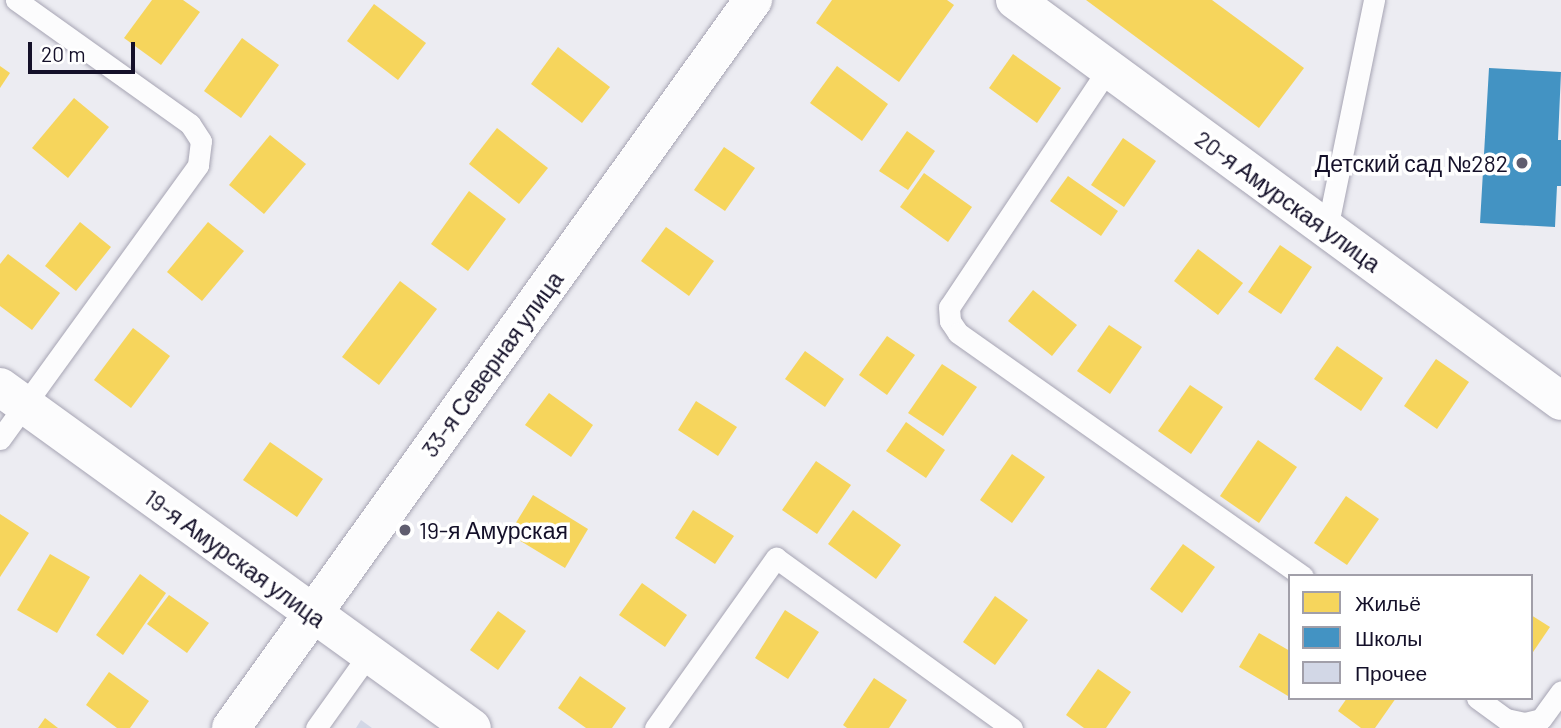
<!DOCTYPE html>
<html>
<head>
<meta charset="utf-8">
<style>
	body { margin:0 }
	#map { position:relative; width:1561px; height:728px; overflow:hidden; background:#ececf2; font-family:Barlow,sans-serif }
	div>[style] { position:absolute }
	[style*='--x'] { left:calc(var(--x)*1px); top:calc(var(--y)*1px); width:calc(var(--w)*1px); rotate:calc(var(--a)*1deg) }
	.homes>* { inset:0; background:#f6d55c }
	.schools>* { inset:0; background:#4393c3 }
	.building>* { inset:0; background:#d2d7e6 }
	.roads { filter:drop-shadow(0 0 2px #a6a4b3) drop-shadow(0 0 2px #a6a4b3) }
	.service>* { height:21px; margin:-10.5px; padding:0 10.5px; transform-origin:10.5px; border-radius:10.5px; background:#fcfcfd }
	.minor>* { height:38px; margin:-19px; padding:0 19px; transform-origin:19px; border-radius:19px; background:#fcfcfd }
	.tertiary>* { height:38px; margin:-19px; padding:0 19px; transform-origin:19px; border-radius:19px; background:#fcfcfd }
	.dots>* { width:19px; height:19px; translate:-50% -50%; box-sizing:border-box; border:4px solid #fff; border-radius:50% }
	span { translate:-50% -50%; white-space:nowrap; text-align:center; line-height:1.15; -webkit-text-stroke:7px #fff; paint-order:stroke }
	.poi-label { font-size:23px; color:#141029 }
	.right { translate:-100% -50%; text-align:right }
	.left { translate:0 -50%; text-align:left }
	.street-label { font-size:23px; color:#141029 }
	.legend { position:absolute; left:1288px; top:574px; width:245px; height:126px; box-sizing:border-box; background:#fff; border:2px solid #a19fa9; margin:0; padding:9px 12px; list-style:none; font-size:21px; color:#141029 }
	.legend li { display:flex; align-items:center; gap:14px; height:35px }
	.legend b { width:35px; border:2px solid #a19fa9 }
	.scale { position:absolute; left:28px; top:42px; width:107px; height:32px; box-sizing:border-box; border:4px solid #141029; border-top:0; padding-left:9px; font-size:21px; line-height:24px; white-space:nowrap; color:#141029; -webkit-text-stroke:5px #fff; paint-order:stroke }
</style>
</head>
<body>
<div id="map">
	<div class="homes">
		<i style="clip-path:polygon(152px 0,183px 0,200px 12px,161px 65px,124px 38px)"></i>
		<i style="clip-path:polygon(832px 0,947px 0,954px 5px,899px 82px,816px 23px)"></i>
		<i style="clip-path:polygon(1086px 0,1212px 0,1304px 68px,1259px 128px)"></i>
		<i style="clip-path:polygon(374px 4px,426px 43px,398px 80px,347px 41px)"></i>
		<i style="clip-path:polygon(242px 38px,279px 65px,241px 118px,204px 91px)"></i>
		<i style="clip-path:polygon(558px 47px,610px 87px,582px 123px,531px 84px)"></i>
		<i style="clip-path:polygon(1013px 54px,1061px 88px,1037px 123px,989px 88px)"></i>
		<i style="clip-path:polygon(0 66px,10px 73px,0 88px)"></i>
		<i style="clip-path:polygon(837px 66px,888px 104px,862px 141px,810px 103px)"></i>
		<i style="clip-path:polygon(74px 98px,109px 127px,68px 178px,32px 148px)"></i>
		<i style="clip-path:polygon(497px 128px,548px 168px,519px 204px,469px 164px)"></i>
		<i style="clip-path:polygon(907px 131px,935px 151px,908px 190px,879px 171px)"></i>
		<i style="clip-path:polygon(270px 135px,306px 164px,264px 214px,229px 185px)"></i>
		<i style="clip-path:polygon(1123px 138px,1156px 161px,1124px 207px,1091px 185px)"></i>
		<i style="clip-path:polygon(724px 147px,755px 168px,725px 211px,694px 190px)"></i>
		<i style="clip-path:polygon(924px 173px,972px 207px,948px 242px,900px 207px)"></i>
		<i style="clip-path:polygon(1068px 176px,1118px 211px,1101px 236px,1050px 201px)"></i>
		<i style="clip-path:polygon(469px 191px,506px 219px,468px 271px,431px 244px)"></i>
		<i style="clip-path:polygon(80px 222px,111px 247px,76px 291px,45px 266px)"></i>
		<i style="clip-path:polygon(208px 222px,244px 251px,202px 301px,167px 272px)"></i>
		<i style="clip-path:polygon(666px 227px,714px 261px,689px 296px,641px 261px)"></i>
		<i style="clip-path:polygon(1280px 245px,1312px 267px,1281px 314px,1248px 292px)"></i>
		<i style="clip-path:polygon(1198px 249px,1243px 283px,1218px 315px,1174px 281px)"></i>
		<i style="clip-path:polygon(8px 254px,60px 293px,32px 330px,0 306px,0 264px)"></i>
		<i style="clip-path:polygon(400px 281px,437px 309px,379px 385px,342px 357px)"></i>
		<i style="clip-path:polygon(1033px 290px,1077px 325px,1052px 356px,1008px 321px)"></i>
		<i style="clip-path:polygon(1109px 325px,1142px 347px,1110px 394px,1077px 371px)"></i>
		<i style="clip-path:polygon(133px 328px,170px 356px,131px 408px,94px 380px)"></i>
		<i style="clip-path:polygon(887px 336px,915px 355px,887px 395px,859px 375px)"></i>
		<i style="clip-path:polygon(1337px 346px,1383px 378px,1361px 411px,1314px 379px)"></i>
		<i style="clip-path:polygon(805px 351px,844px 379px,825px 407px,785px 379px)"></i>
		<i style="clip-path:polygon(1436px 359px,1469px 382px,1437px 429px,1404px 406px)"></i>
		<i style="clip-path:polygon(942px 364px,977px 387px,943px 436px,908px 413px)"></i>
		<i style="clip-path:polygon(1190px 385px,1223px 407px,1191px 454px,1158px 431px)"></i>
		<i style="clip-path:polygon(549px 393px,593px 425px,571px 457px,525px 425px)"></i>
		<i style="clip-path:polygon(696px 401px,737px 427px,718px 456px,678px 430px)"></i>
		<i style="clip-path:polygon(906px 422px,945px 450px,926px 478px,886px 451px)"></i>
		<i style="clip-path:polygon(1258px 440px,1297px 467px,1259px 523px,1220px 496px)"></i>
		<i style="clip-path:polygon(270px 442px,323px 479px,297px 517px,243px 480px)"></i>
		<i style="clip-path:polygon(1012px 454px,1045px 477px,1012px 523px,980px 500px)"></i>
		<i style="clip-path:polygon(816px 461px,851px 485px,817px 534px,782px 510px)"></i>
		<i style="clip-path:polygon(533px 495px,588px 529px,565px 568px,509px 534px)"></i>
		<i style="clip-path:polygon(1346px 496px,1379px 519px,1347px 565px,1314px 543px)"></i>
		<i style="clip-path:polygon(693px 510px,734px 536px,715px 564px,675px 538px)"></i>
		<i style="clip-path:polygon(853px 510px,901px 545px,876px 579px,828px 544px)"></i>
		<i style="clip-path:polygon(0 514px,29px 533px,0 577px)"></i>
		<i style="clip-path:polygon(1183px 544px,1215px 567px,1182px 613px,1150px 589px)"></i>
		<i style="clip-path:polygon(50px 554px,90px 577px,57px 633px,17px 610px)"></i>
		<i style="clip-path:polygon(140px 574px,166px 593px,123px 655px,96px 635px)"></i>
		<i style="clip-path:polygon(642px 583px,687px 615px,665px 647px,619px 615px)"></i>
		<i style="clip-path:polygon(169px 595px,209px 623px,187px 653px,147px 624px)"></i>
		<i style="clip-path:polygon(995px 596px,1028px 620px,995px 665px,963px 642px)"></i>
		<i style="clip-path:polygon(785px 610px,819px 632px,788px 679px,755px 658px)"></i>
		<i style="clip-path:polygon(498px 611px,526px 631px,498px 670px,470px 650px)"></i>
		<i style="clip-path:polygon(1531px 615px,1550px 627px,1531px 655px)"></i>
		<i style="clip-path:polygon(1259px 633px,1290px 651px,1288px 696px,1239px 667px)"></i>
		<i style="clip-path:polygon(1098px 669px,1131px 692px,1106px 728px,1084px 728px,1066px 715px)"></i>
		<i style="clip-path:polygon(109px 672px,149px 701px,130px 728px,117px 728px,86px 705px)"></i>
		<i style="clip-path:polygon(580px 676px,626px 708px,612px 728px,586px 728px,558px 708px)"></i>
		<i style="clip-path:polygon(874px 678px,907px 700px,889px 728px,847px 728px,843px 725px)"></i>
		<i style="clip-path:polygon(1347px 698px,1396px 698px,1375px 728px,1361px 728px,1338px 711px)"></i>
		<i style="clip-path:polygon(45px 718px,58px 728px,38px 728px)"></i>
	</div>
	<div class="schools">
		<i style="clip-path:polygon(1489px 68px,1561px 72px,1558px 140px,1561px 140px,1561px 186px,1557px 186px,1555px 227px,1480px 223px)"></i>
	</div>
	<div class="building">
		<i style="clip-path:polygon(361px 720px,372px 728px,356px 728px)"></i>
	</div>
	<div class="roads">
		<div class="service">
			<i style="--x:1108;--y:69;--w:286;--a:123.7"></i>
			<i style="--x:949;--y:307;--w:14;--a:86"></i>
			<i style="--x:950;--y:321;--w:14;--a:56"></i>
			<i style="--x:958;--y:333;--w:422;--a:35.2"></i>
			<i style="--x:1327;--y:229;--w:234;--a:-78.4"></i>
			<i style="--x:0;--y:439;--w:338;--a:-54.1"></i>
			<i style="--x:198;--y:165;--w:24;--a:-83"></i>
			<i style="--x:201;--y:141;--w:20;--a:-123"></i>
			<i style="--x:190;--y:124;--w:214;--a:-144.5"></i>
			<i style="--x:1477;--y:698;--w:36;--a:36"></i>
			<i style="--x:1506;--y:719;--w:19;--a:12"></i>
			<i style="--x:1525;--y:723;--w:16;--a:-14"></i>
			<i style="--x:1541;--y:719;--w:34;--a:-54"></i>
			<i style="--x:316;--y:728;--w:90;--a:-54.5"></i>
			<i style="--x:655;--y:728;--w:209;--a:-54.6"></i>
			<i style="--x:776;--y:558;--w:291;--a:35.8"></i>
		</div>
		<div class="minor">
			<i style="--x:1015;--y:0;--w:677;--a:36.29"></i>
			<i style="--x:0;--y:387;--w:582;--a:35.85"></i>
		</div>
		<div class="tertiary">
			<i style="--x:231;--y:728;--w:896;--a:-54.36"></i>
		</div>
	</div>
	<div class="dots">
		<i style="left:1522px;top:163px;background:#605d6f"></i>
		<i style="left:405px;top:530px;background:#605d6f"></i>
	</div>
	<div class="poi-label">
		<span class="right" style="left:1508px;top:163px">Детский сад №282</span>
		<span class="left" style="left:419px;top:530px">19-я Амурская</span>
	</div>
	<div class="street-label">
		<span style="left:1288px;top:201px;rotate:36deg">20-я Амурская улица</span>
		<span style="left:492px;top:364px;rotate:-54deg">33-я Северная улица</span>
		<span style="left:235px;top:558px;rotate:36deg">19-я Амурская улица</span>
	</div>
	<ul class="legend">
	<li><b style="height:19px;background:#f6d55c"></b>Жильё</li>
	<li><b style="height:19px;background:#4393c3"></b>Школы</li>
	<li><b style="height:19px;background:#d2d7e6"></b>Прочее</li>
	</ul>
	<div class="scale">20 m</div>
</div>
</body>
</html>
